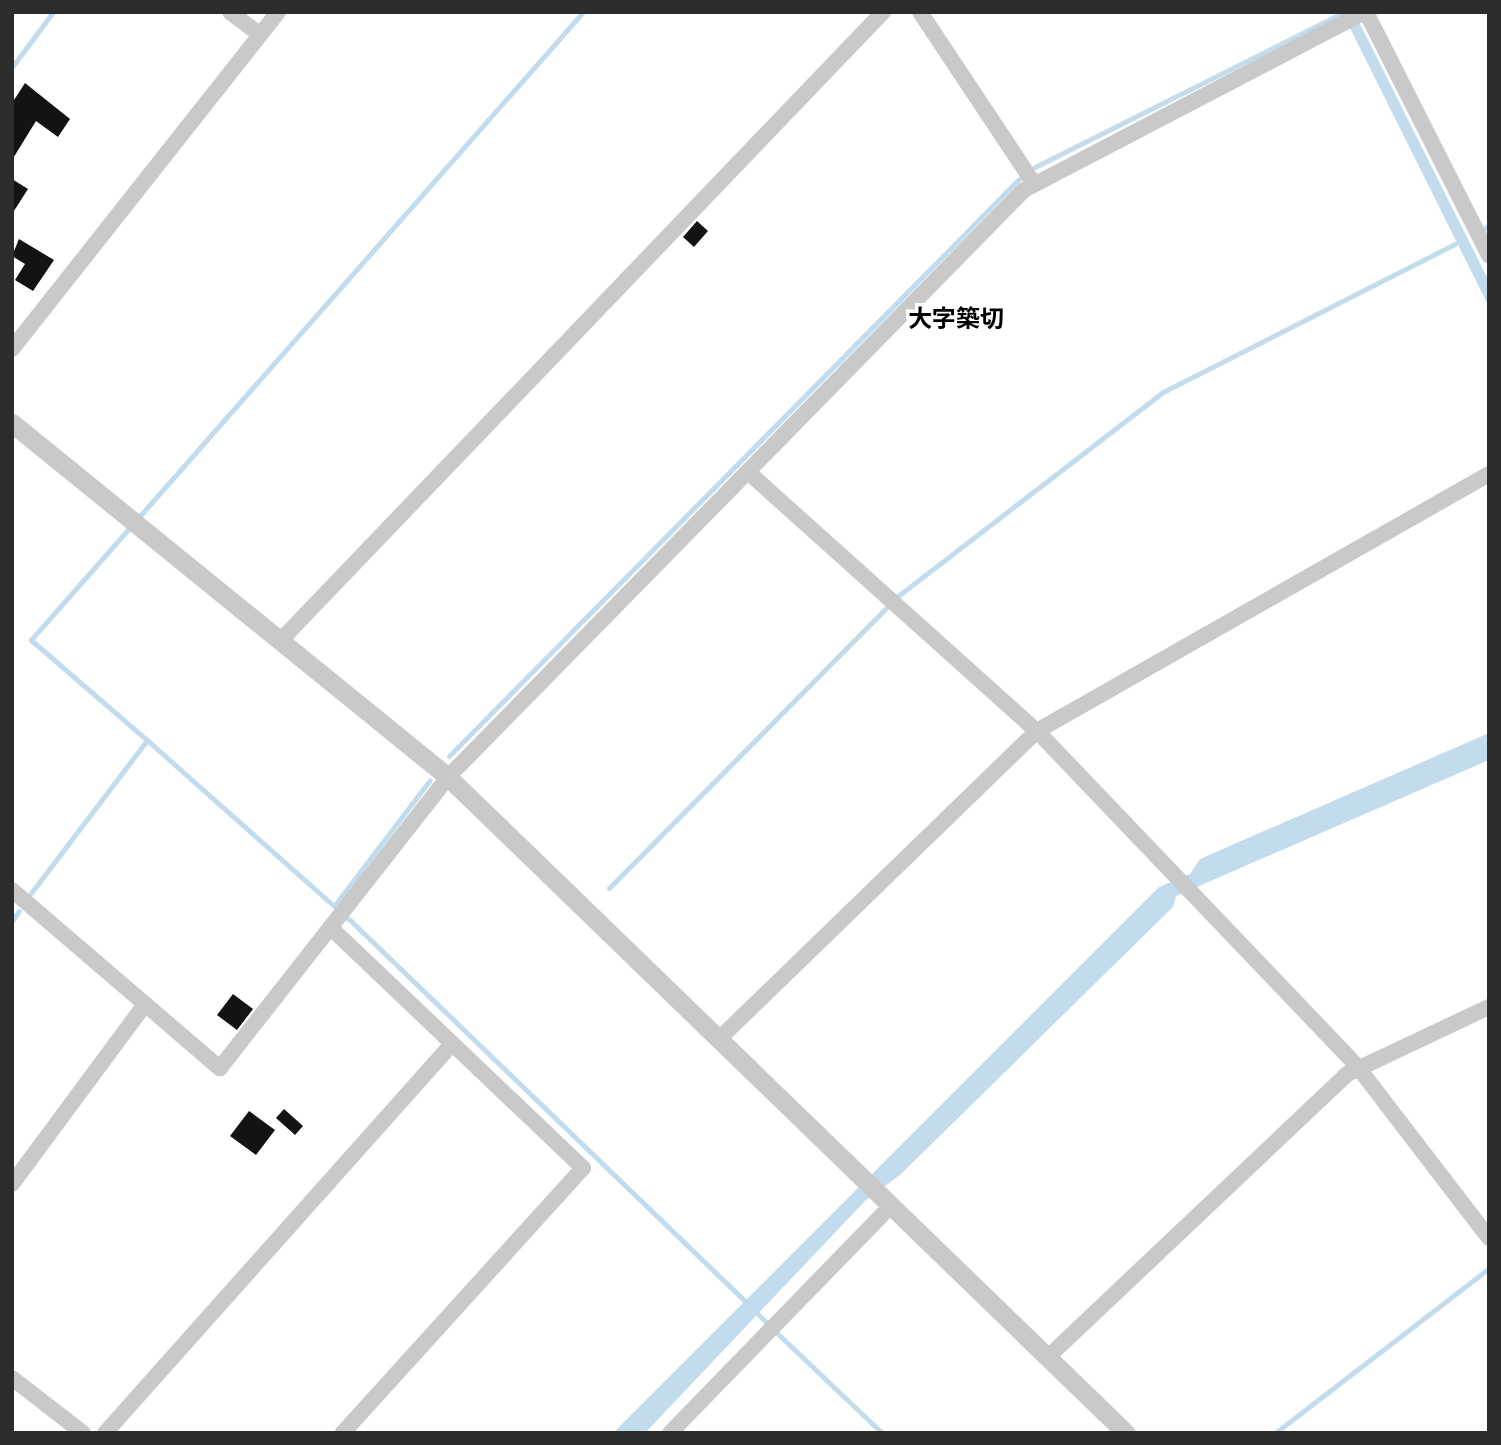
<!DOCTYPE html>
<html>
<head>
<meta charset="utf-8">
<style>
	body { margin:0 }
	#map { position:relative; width:1501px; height:1445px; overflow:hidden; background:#fff; font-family:Manrope,"Noto Sans JP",sans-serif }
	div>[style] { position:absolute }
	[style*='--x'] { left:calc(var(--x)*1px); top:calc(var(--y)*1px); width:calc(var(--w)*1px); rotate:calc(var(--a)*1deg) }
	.water>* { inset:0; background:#c2dced }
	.stream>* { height:5px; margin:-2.5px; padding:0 2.5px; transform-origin:2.5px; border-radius:2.5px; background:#c2dced }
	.building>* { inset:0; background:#131313 }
	.minor>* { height:16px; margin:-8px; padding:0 8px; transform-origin:8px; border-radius:8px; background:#c9c9c9 }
	.tertiary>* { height:19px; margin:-9.5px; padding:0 9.5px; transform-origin:9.5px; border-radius:9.5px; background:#c9c9c9 }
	span { translate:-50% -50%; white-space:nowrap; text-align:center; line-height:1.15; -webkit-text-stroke:7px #fff; paint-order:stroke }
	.quarter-label { font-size:24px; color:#000; font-weight:700 }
	.frame { position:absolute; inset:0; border:14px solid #2c2c2c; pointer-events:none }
</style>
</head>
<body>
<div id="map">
	<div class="water">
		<i style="clip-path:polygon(1342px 12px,1353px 12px,1360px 24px,1489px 281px,1489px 307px)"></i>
		<i style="clip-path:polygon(1489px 733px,1489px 760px,1176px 896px,1173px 907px,900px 1175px,865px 1201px,645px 1433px,613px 1433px,1159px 887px,1190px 874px,1200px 859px)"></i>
	</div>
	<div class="stream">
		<i style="--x:12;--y:67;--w:69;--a:-53.3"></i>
		<i style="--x:1035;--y:167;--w:346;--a:-26.6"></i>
		<i style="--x:1485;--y:228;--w:4;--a:-27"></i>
		<i style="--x:138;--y:518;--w:674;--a:-48.67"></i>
		<i style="--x:131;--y:526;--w:152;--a:131.3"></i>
		<i style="--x:31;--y:640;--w:153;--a:40.8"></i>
		<i style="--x:898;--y:596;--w:334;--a:-37.6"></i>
		<i style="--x:1163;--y:392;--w:334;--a:-26.9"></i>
		<i style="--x:449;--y:756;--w:811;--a:-45.35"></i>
		<i style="--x:609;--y:888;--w:394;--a:-45.3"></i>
		<i style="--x:31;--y:893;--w:192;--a:-52.8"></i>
		<i style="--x:147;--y:740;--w:273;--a:41.6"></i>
		<i style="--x:351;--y:921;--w:550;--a:43.97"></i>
		<i style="--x:334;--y:906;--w:158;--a:-52.7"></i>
		<i style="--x:12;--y:921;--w:12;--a:-55"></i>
		<i style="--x:757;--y:1313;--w:13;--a:45"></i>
		<i style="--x:778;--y:1334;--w:144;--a:43.6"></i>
		<i style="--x:1275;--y:1433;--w:270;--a:-37.6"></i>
	</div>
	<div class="building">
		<i style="clip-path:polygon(25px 83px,70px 119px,58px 137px,36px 121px,12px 160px,12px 103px)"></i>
		<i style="clip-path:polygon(12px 179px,28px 189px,12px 214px)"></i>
		<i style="clip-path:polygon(697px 221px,708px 231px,694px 247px,683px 237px)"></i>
		<i style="clip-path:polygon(19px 239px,54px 260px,33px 291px,15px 280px,25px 264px,12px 256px)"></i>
		<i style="clip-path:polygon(233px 994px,253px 1009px,237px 1030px,217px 1015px)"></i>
		<i style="clip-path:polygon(284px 1109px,303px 1126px,295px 1135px,276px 1118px)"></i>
		<i style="clip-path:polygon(249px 1111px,275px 1130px,256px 1155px,230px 1136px)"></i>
	</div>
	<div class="minor">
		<i style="--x:230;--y:12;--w:36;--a:37"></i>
		<i style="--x:920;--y:12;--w:204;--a:56.4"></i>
		<i style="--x:1366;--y:12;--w:273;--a:63.2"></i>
		<i style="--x:12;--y:349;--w:429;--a:-51.7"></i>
		<i style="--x:748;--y:472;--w:388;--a:41.9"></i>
		<i style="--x:1037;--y:731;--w:463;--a:46.3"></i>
		<i style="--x:1357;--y:1066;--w:217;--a:52.5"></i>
		<i style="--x:281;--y:640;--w:870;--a:-46.21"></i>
		<i style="--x:12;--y:890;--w:274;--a:40.6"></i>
		<i style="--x:220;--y:1068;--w:370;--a:-51.9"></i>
		<i style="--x:448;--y:777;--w:822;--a:-45.54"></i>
		<i style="--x:1024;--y:190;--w:385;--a:-27.6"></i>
		<i style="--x:331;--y:928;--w:348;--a:43.6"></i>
		<i style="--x:583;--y:1168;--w:358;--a:132.2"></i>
		<i style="--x:719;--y:1039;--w:443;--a:-44.1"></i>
		<i style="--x:1037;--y:731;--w:520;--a:-29.62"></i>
		<i style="--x:12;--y:1184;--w:224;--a:-53.5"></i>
		<i style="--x:1048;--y:1357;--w:412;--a:-43.4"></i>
		<i style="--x:1347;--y:1074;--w:157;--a:-25.3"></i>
		<i style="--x:12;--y:1378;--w:90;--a:37.8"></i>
		<i style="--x:105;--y:1433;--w:520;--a:-48.27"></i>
		<i style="--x:670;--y:1433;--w:305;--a:-45.8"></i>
	</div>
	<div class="tertiary">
		<i style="--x:12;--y:423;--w:562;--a:39.07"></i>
		<i style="--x:448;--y:777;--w:943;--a:44.06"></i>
	</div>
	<div class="quarter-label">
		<span style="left:956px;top:318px">大字築切</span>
	</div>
	<div class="frame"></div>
</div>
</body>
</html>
